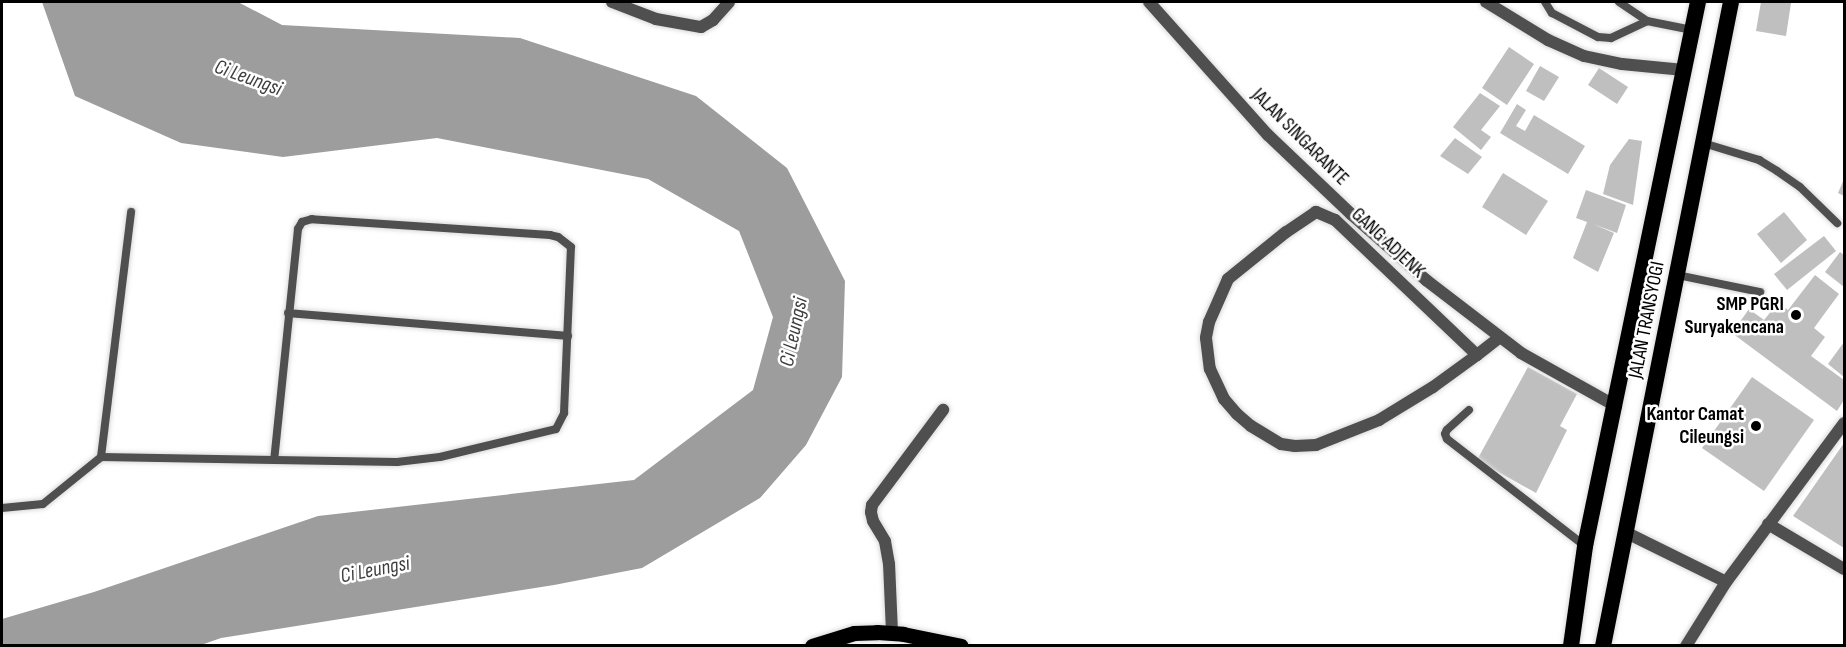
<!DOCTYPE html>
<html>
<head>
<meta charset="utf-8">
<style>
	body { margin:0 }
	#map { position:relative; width:1846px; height:647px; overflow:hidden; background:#fff; font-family:"Sofia Sans Condensed",sans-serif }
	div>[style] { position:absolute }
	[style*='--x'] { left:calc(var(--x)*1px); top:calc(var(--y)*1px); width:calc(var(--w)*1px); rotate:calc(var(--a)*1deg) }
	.water>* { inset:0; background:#9d9d9d }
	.building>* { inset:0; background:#bfbfbf }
	.roads { filter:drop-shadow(0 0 2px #dbdbdb) drop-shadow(0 0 2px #dbdbdb) }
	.service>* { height:8px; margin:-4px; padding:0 4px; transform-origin:4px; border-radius:4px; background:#4f4f4f }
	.minor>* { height:12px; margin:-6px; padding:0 6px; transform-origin:6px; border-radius:6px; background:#4f4f4f }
	.primary>* { height:15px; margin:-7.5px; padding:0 7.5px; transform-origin:7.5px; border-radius:7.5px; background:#000 }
	.trunk>* { height:16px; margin:-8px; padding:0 8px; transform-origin:8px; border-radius:8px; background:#000 }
	.dots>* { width:16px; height:16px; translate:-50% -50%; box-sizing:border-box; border:3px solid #fff; border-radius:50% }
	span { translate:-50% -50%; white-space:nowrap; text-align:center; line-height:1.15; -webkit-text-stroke:5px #fff; paint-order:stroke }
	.street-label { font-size:20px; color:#000 }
	.poi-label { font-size:20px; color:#000; font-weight:700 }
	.right { translate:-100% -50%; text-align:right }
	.water-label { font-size:21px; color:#3e3e3e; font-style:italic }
	.frame { position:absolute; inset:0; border:3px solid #000; pointer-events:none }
</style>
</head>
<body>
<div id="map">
	<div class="water">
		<i style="clip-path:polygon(42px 2px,238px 2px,282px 25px,520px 38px,696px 96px,787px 168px,845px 281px,842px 377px,806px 445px,760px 498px,642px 568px,554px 585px,221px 638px,201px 645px,2px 645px,2px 619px,94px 592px,318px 516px,634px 480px,753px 390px,773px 317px,739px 231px,648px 179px,437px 138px,283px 157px,181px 143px,75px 96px)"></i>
	</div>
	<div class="building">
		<i style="clip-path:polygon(1761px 2px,1791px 3px,1786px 36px,1756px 31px)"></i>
		<i style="clip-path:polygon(1509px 47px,1534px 64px,1507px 105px,1482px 88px)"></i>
		<i style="clip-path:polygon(1540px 66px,1559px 77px,1544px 101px,1526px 91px)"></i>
		<i style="clip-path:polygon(1599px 68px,1628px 87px,1617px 104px,1588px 85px)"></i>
		<i style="clip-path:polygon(1480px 93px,1500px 106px,1481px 130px,1491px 137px,1481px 150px,1453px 127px)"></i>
		<i style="clip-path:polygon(1517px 104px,1526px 110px,1516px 126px,1525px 131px,1534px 115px,1585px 146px,1568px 174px,1500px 133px)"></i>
		<i style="clip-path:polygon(1455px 138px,1482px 157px,1468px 174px,1440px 156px)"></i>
		<i style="clip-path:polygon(1629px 139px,1642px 141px,1633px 205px,1603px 194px,1610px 165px)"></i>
		<i style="clip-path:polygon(1503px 173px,1548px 201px,1526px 235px,1482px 207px)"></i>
		<i style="clip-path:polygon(1844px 179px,1844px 196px,1838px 193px)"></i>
		<i style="clip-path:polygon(1586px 190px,1626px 205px,1617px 233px,1593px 224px,1614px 233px,1598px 272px,1573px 258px,1587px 222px,1576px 218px)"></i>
		<i style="clip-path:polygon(1784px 212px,1807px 240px,1781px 263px,1757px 234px)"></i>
		<i style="clip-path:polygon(1824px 236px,1836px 251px,1787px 290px,1774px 274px)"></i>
		<i style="clip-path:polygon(1840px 252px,1844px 255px,1844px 287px,1825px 272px)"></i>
		<i style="clip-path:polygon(1815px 275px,1839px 294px,1814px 328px,1825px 337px,1811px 356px,1844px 380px,1844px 400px,1837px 411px,1732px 333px,1749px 309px,1764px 320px,1778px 303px,1788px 310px)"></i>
		<i style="clip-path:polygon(1844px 342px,1844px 377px,1828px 364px)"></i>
		<i style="clip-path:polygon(1528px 367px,1577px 394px,1560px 426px,1567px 430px,1536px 493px,1477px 460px)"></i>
		<i style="clip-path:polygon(1752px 377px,1814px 420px,1764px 491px,1702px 448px)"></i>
		<i style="clip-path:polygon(1844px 443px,1844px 548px,1793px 516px)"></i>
	</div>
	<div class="roads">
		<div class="service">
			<i style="--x:1545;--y:2;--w:13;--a:58"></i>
			<i style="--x:1552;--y:13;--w:52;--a:27.6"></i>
			<i style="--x:1598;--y:37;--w:13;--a:4"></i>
			<i style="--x:1611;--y:38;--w:40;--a:-25"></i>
			<i style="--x:1619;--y:2;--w:34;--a:34"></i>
			<i style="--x:1647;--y:21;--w:46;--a:11.3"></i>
			<i style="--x:1703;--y:143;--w:59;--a:16.9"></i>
			<i style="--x:1759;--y:160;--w:21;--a:31"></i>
			<i style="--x:1777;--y:171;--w:28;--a:35"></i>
			<i style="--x:1800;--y:187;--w:52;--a:44.2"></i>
			<i style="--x:1677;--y:275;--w:85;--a:11.6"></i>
			<i style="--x:288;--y:313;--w:281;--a:4.7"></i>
			<i style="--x:1469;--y:410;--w:30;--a:138"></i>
			<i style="--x:1447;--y:430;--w:4;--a:117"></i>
			<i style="--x:1445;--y:434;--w:5;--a:68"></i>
			<i style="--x:1447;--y:439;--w:175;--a:37.8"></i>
			<i style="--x:101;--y:457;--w:247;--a:-83"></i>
			<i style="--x:2;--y:508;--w:41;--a:-5.6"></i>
			<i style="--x:43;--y:504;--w:75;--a:-39"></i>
			<i style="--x:101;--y:457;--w:173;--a:1"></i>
			<i style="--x:274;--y:460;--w:123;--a:0.9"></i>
			<i style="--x:397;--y:462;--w:43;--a:-6.6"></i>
			<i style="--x:440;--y:457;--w:119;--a:-13.6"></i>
			<i style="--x:556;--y:429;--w:18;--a:-63"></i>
			<i style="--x:564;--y:413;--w:166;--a:-87.6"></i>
			<i style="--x:571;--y:247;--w:16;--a:-142"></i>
			<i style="--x:558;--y:237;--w:8;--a:-166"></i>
			<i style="--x:550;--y:235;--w:239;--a:-176.2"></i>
			<i style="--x:312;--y:219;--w:10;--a:163"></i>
			<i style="--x:302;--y:222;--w:8;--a:120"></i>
			<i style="--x:298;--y:229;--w:232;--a:95.9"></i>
		</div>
		<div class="minor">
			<i style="--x:612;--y:2;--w:47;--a:21.1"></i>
			<i style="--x:656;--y:19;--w:46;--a:10.1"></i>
			<i style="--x:701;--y:27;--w:14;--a:-30"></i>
			<i style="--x:713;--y:20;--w:24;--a:-48"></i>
			<i style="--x:1149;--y:2;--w:178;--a:48.2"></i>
			<i style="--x:1268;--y:135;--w:115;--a:43.6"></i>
			<i style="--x:1351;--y:214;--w:100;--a:41.3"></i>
			<i style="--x:1426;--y:280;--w:120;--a:37.5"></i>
			<i style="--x:1521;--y:353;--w:109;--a:29.2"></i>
			<i style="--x:1486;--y:2;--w:73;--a:31.5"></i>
			<i style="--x:1548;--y:40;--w:39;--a:24"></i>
			<i style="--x:1584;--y:56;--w:39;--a:12"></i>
			<i style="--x:1622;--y:64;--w:62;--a:5.5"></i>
			<i style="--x:1477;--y:355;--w:196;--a:-136.4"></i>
			<i style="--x:1335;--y:220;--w:21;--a:-157"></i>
			<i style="--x:1316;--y:212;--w:36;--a:146"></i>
			<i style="--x:1286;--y:232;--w:75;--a:141"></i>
			<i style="--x:1228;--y:279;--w:47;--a:113.8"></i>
			<i style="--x:1209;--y:322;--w:16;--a:101"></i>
			<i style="--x:1206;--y:338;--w:31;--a:83"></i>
			<i style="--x:1210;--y:369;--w:33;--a:65"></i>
			<i style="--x:1224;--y:399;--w:20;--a:49"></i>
			<i style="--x:1237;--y:414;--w:18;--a:41"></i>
			<i style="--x:1251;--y:426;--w:35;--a:31"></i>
			<i style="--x:1281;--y:444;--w:14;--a:8"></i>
			<i style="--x:1295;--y:446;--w:21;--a:-3"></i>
			<i style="--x:1316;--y:445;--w:68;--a:-21.6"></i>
			<i style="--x:1379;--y:420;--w:63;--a:-31.4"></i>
			<i style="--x:1433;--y:387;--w:54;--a:-36"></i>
			<i style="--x:1477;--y:355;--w:28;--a:-38"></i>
			<i style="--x:1768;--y:524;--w:88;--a:30.6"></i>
			<i style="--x:1627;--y:533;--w:110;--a:26.3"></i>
			<i style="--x:892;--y:632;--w:68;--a:-92.5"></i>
			<i style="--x:889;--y:564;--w:23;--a:-100"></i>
			<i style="--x:885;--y:541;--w:23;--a:-121"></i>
			<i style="--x:873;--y:521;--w:9;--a:-103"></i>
			<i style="--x:871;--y:512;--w:7;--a:-82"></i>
			<i style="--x:872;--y:505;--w:119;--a:-53.2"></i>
			<i style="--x:1686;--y:646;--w:75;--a:-58"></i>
			<i style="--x:1726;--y:582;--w:198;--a:-53.4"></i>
		</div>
		<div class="primary">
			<i style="--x:812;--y:646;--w:44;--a:-17.2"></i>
			<i style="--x:854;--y:633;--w:23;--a:-2"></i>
			<i style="--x:877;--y:632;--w:26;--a:4"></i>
			<i style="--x:903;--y:634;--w:59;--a:11.7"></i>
		</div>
		<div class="trunk">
			<i style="--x:1571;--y:646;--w:101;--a:-82"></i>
			<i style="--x:1585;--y:546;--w:556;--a:-78.27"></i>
			<i style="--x:1603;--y:646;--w:657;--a:-78.76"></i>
		</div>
	</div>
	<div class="dots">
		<i style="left:1796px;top:315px;background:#000"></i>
		<i style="left:1756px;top:426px;background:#000"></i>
	</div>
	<div class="street-label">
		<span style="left:1300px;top:137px;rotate:45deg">JALAN SINGARANTE</span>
		<span style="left:1388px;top:243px;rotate:43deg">GANG ADJENK</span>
		<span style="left:1647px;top:320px;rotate:-79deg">JALAN TRANSYOGI</span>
	</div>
	<div class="poi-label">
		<span class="right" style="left:1784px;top:316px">SMP PGRI<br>Suryakencana</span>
		<span class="right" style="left:1744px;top:426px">Kantor Camat<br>Cileungsi</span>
	</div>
	<div class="water-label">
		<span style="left:248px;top:78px;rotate:20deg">Ci Leungsi</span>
		<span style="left:794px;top:332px;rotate:-78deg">Ci Leungsi</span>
		<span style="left:375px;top:570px;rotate:-11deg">Ci Leungsi</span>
	</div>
	<div class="frame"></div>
</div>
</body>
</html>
